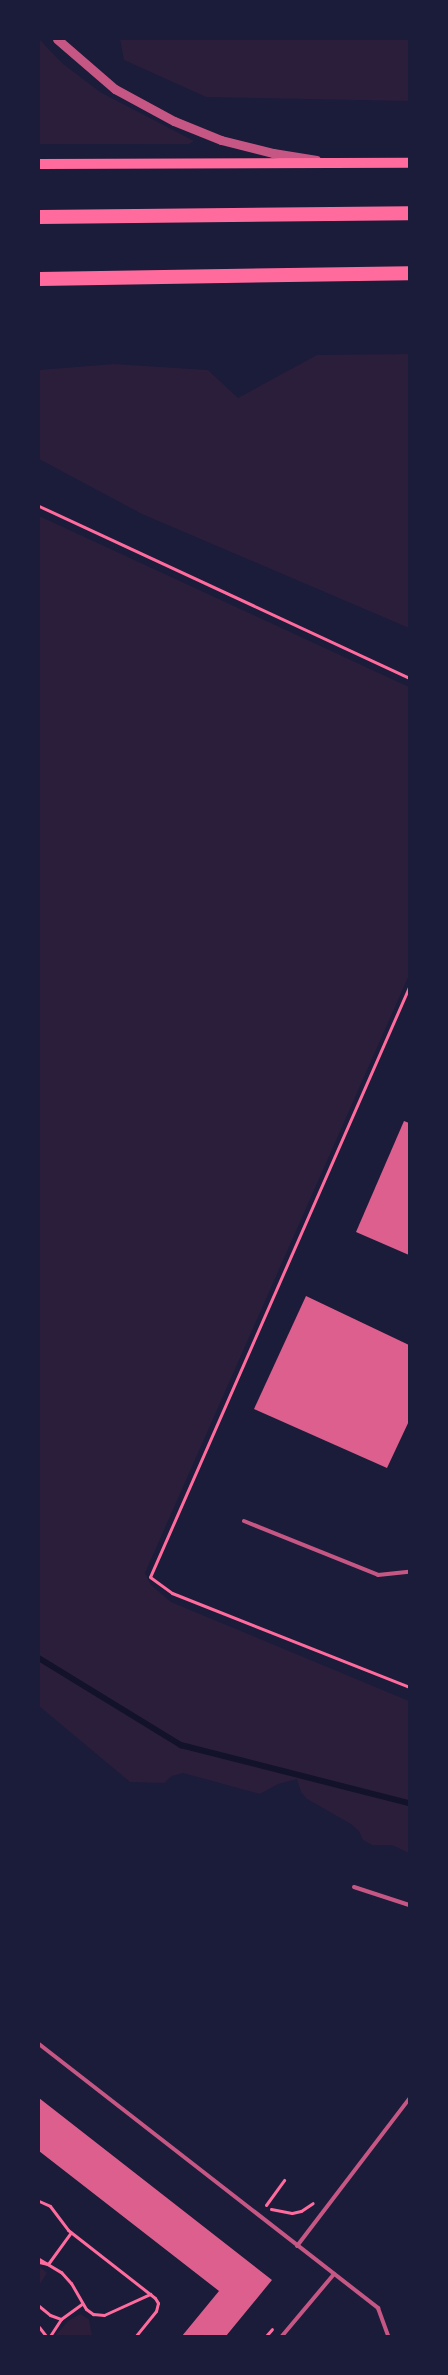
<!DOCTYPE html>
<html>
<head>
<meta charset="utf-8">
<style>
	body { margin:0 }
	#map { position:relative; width:448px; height:2375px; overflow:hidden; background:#1b1b3a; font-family:Montserrat,sans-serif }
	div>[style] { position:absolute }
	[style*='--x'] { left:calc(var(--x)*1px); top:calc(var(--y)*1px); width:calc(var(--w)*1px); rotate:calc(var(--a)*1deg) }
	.green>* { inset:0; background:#2a1e3b }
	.stream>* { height:5.5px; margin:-2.75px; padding:0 2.75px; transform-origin:2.75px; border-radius:2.75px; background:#12122b }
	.building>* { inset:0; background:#dd5f8e }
	.path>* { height:3px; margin:-1.5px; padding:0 1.5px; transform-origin:1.5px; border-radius:1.5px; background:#ff6b9d }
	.service>* { height:4px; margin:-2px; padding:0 2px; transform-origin:2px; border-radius:2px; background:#c65784 }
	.tertiary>* { height:9px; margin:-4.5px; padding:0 4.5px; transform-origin:4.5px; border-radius:4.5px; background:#c65784 }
	.secondary>* { height:10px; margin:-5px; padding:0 5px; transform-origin:5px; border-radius:5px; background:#ff6b9d }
	.trunk>* { height:14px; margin:-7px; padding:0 7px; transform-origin:7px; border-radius:7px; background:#ff6b9d }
	span { translate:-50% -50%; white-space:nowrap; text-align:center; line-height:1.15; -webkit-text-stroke:4.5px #1b1b3a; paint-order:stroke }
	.frame { position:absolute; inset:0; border:40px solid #1b1b3a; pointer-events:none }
</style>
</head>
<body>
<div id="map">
	<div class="green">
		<i style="clip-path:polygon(39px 39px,62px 63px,100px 92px,194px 141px,189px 144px,39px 144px)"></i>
		<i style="clip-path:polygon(120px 39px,409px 39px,409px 101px,206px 97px,124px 60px)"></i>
		<i style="clip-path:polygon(409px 354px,409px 628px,142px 514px,39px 459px,39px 370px,114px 364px,208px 370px,238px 398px,317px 355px)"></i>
		<i style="clip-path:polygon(39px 516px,409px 687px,409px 975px,145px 1573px,151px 1585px,171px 1602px,409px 1701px,409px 1853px,392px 1845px,372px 1845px,363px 1840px,359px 1831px,351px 1824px,307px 1799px,301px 1792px,297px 1779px,278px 1784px,260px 1794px,183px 1773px,172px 1776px,164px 1783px,130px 1782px,39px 1706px)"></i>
		<i style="clip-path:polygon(39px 2266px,47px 2273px,39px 2286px)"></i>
		<i style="clip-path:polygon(80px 2314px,89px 2319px,92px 2336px,55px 2336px,68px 2321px)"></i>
	</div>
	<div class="stream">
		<i style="--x:39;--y:1658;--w:167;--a:31.5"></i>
		<i style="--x:181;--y:1745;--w:235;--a:14.3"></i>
	</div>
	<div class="building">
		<i style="clip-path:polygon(404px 1121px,409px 1123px,409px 1255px,356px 1232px)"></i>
		<i style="clip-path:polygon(306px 1296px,409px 1345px,409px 1421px,387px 1468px,254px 1409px)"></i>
		<i style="clip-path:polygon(39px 2098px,272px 2280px,226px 2336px,182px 2336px,219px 2291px,39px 2151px)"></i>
	</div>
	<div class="path">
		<i style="--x:39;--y:506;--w:408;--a:24.9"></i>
		<i style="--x:409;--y:987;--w:644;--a:113.7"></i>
		<i style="--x:150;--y:1577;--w:27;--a:36"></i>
		<i style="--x:172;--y:1593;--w:255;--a:21.6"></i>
		<i style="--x:39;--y:2201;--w:12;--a:24"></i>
		<i style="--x:50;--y:2206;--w:30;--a:53"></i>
		<i style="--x:68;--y:2230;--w:110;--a:38"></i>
		<i style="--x:155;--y:2298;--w:6;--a:59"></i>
		<i style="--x:158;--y:2303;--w:8;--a:104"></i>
		<i style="--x:156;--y:2311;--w:32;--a:129"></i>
		<i style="--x:266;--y:2205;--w:31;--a:-54"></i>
		<i style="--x:271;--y:2209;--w:21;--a:11"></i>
		<i style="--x:292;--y:2213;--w:9;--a:-13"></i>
		<i style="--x:301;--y:2211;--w:14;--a:-34"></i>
		<i style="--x:39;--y:2259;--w:26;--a:31"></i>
		<i style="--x:61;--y:2272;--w:15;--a:48"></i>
		<i style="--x:71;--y:2283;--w:30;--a:60"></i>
		<i style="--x:86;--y:2309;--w:9;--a:36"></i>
		<i style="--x:93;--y:2314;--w:11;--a:5"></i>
		<i style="--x:104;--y:2315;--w:51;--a:-24.5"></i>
		<i style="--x:39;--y:2262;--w:9;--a:13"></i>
		<i style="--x:48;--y:2264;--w:39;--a:-54"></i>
		<i style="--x:39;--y:2306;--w:14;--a:39"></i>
		<i style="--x:50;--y:2315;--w:12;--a:20"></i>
		<i style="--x:39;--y:2327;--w:11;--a:52"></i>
		<i style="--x:50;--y:2336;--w:20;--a:-57"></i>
		<i style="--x:61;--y:2319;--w:26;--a:-36"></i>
		<i style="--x:266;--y:2336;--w:9;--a:-49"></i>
	</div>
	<div class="service">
		<i style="--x:244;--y:1521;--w:144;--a:21.9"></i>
		<i style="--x:378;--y:1575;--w:31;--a:-6"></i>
		<i style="--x:354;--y:1887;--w:58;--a:18.1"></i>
		<i style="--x:39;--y:2044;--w:430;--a:37.9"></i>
		<i style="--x:378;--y:2308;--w:30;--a:70"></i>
		<i style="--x:297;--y:2246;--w:185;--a:-52.7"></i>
		<i style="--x:282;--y:2336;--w:81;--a:-50"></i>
	</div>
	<div class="tertiary">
		<i style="--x:57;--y:39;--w:77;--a:40.8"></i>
		<i style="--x:115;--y:89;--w:67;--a:28.5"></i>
		<i style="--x:174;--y:121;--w:51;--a:22"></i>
		<i style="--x:221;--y:140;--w:54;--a:14"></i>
		<i style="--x:273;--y:153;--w:44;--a:9.2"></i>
	</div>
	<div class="secondary">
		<i style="--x:39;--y:164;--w:370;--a:-0.2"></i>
	</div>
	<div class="trunk">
		<i style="--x:39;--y:217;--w:370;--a:-0.6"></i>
		<i style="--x:39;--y:279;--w:370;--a:-0.9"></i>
	</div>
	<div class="frame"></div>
</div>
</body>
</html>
